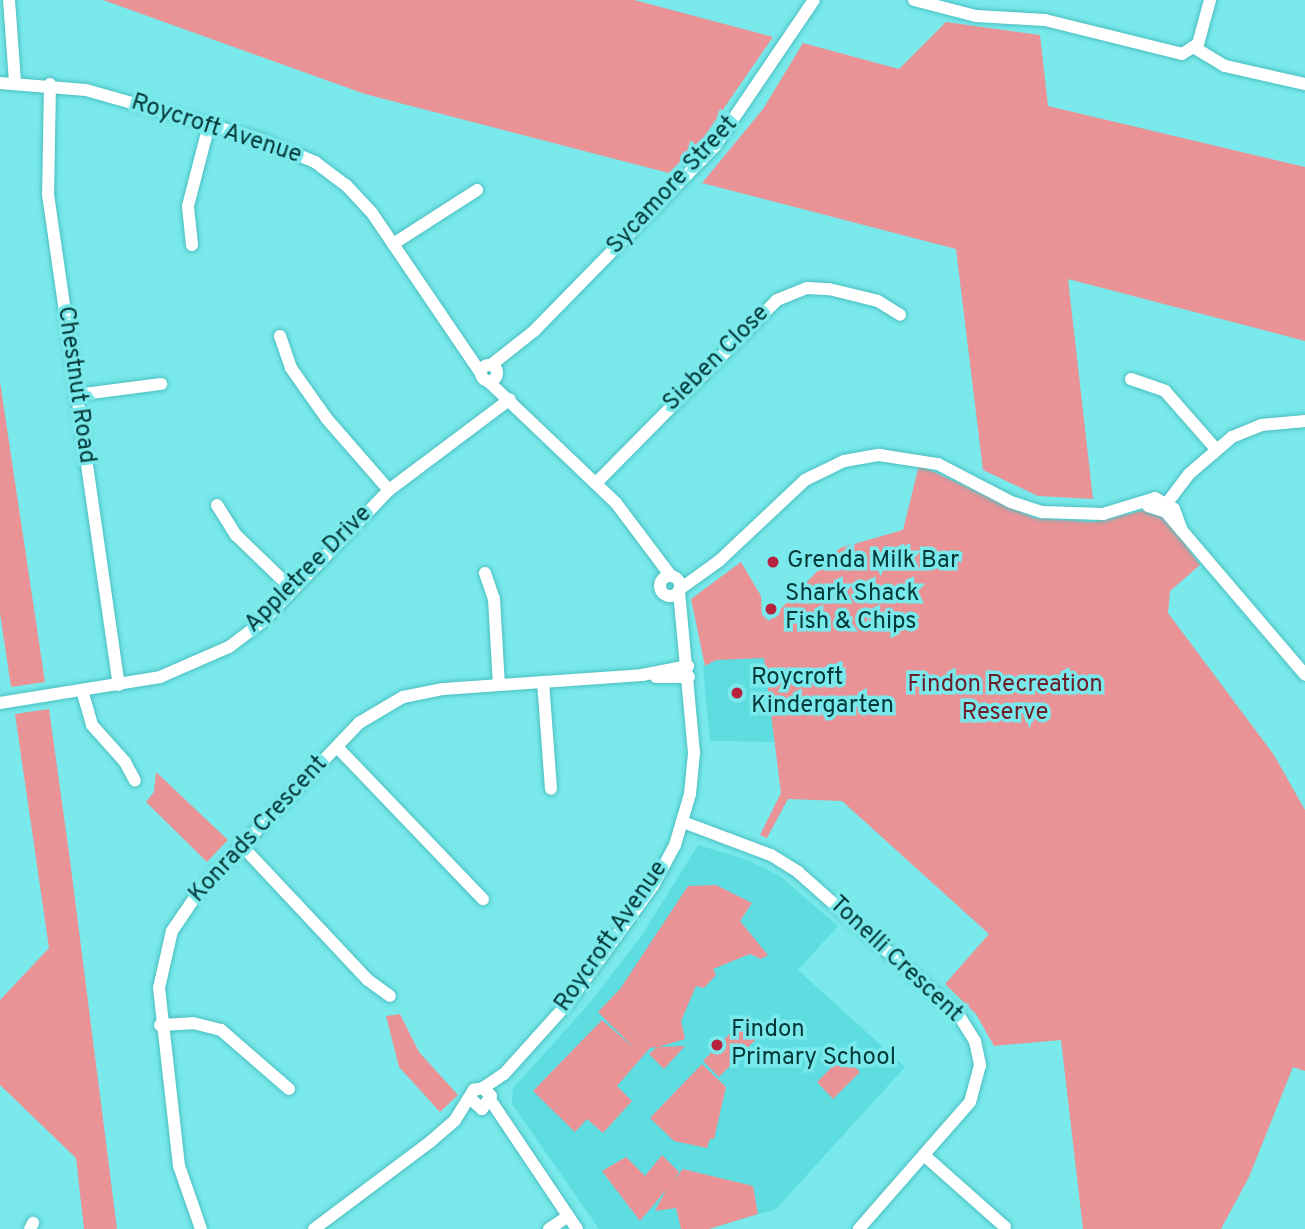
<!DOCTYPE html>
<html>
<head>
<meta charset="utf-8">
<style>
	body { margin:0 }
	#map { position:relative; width:1305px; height:1229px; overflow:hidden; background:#79e9eb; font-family:Overpass,sans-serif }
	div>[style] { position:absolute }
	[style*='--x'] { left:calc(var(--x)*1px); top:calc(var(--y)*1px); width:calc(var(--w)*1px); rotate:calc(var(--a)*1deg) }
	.built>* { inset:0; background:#5edde0 }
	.green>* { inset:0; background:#e99396 }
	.roads { filter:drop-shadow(0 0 2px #4bbfc1) drop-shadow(0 0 2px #4bbfc1) }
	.minor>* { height:12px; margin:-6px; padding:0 6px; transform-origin:6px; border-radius:6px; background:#fff }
	.minor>.ring { margin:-6px; padding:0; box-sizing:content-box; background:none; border:12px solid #fff; border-radius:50% }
	.dots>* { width:19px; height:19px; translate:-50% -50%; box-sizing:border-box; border:4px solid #79e9eb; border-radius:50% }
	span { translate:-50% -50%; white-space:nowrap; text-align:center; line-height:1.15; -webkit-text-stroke:7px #79e9eb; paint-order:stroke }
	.street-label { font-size:24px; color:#04393a }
	.poi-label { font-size:24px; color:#04393a }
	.left { translate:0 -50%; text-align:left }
	.park-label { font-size:24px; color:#6c1d28 }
</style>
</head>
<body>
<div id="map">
	<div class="built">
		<i style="clip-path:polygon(746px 656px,764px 658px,775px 742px,710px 741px,703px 666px,716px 660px)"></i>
		<i style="clip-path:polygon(698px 845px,748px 860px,780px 876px,838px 926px,798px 970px,905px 1067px,776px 1209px,709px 1229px,599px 1229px,512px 1104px,513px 1088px,588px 1005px,640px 938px)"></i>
	</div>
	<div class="green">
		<i style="clip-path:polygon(103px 0,634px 0,773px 37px,704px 137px,669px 173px,365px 94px)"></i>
		<i style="clip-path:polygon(946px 22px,1040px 35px,1048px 106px,1305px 167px,1305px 341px,1068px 279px,1093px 499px,1038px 496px,983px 470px,956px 249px,702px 183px,763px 109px,803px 43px,899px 69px)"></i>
		<i style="clip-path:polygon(0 382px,45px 682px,11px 687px,0 613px)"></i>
		<i style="clip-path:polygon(919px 465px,1034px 518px,1094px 522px,1150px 509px,1163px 514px,1200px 565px,1170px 591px,1168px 613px,1274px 755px,1305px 810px,1305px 1071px,1293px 1067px,1249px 1177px,1221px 1229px,1083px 1229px,1061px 1040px,994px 1046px,976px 1014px,945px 984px,989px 934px,842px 801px,788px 799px,767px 838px,760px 835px,781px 793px,764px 658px,716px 660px,705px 666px,691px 599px,741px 562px,761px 596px,762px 615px,769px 621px,840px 548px,903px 530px)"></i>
		<i style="clip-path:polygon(49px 709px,70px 860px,117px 1229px,84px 1229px,76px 1158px,0 1085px,0 1000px,49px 948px,15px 714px)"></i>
		<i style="clip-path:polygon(156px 772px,228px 840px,207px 862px,146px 802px,154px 792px)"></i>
		<i style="clip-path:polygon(716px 885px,752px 903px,740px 921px,768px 955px,761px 959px,750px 954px,713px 969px,716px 975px,704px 988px,696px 986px,681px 1021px,685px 1039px,658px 1047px,685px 1046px,664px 1069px,649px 1054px,657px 1047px,650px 1048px,617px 1086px,632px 1101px,603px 1133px,587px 1119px,575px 1132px,533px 1091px,602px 1020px,635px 1049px,598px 1012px,620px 989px,688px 886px)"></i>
		<i style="clip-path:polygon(400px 1014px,419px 1052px,458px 1095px,440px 1112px,399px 1067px,386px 1016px)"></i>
		<i style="clip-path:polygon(747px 1016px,763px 1032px,719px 1077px,703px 1061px)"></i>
		<i style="clip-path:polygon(844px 1055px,860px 1072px,833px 1099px,817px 1082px)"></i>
		<i style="clip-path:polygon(702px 1064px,726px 1087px,714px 1139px,710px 1139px,707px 1148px,674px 1141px,650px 1118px)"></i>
		<i style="clip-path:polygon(662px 1155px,679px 1172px,673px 1181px,683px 1169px,753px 1186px,758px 1214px,709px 1229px,681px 1229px,676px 1208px,655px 1211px,666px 1190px,640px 1221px,602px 1171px,626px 1157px,645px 1176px)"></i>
	</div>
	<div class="roads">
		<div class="minor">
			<i style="--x:9;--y:0;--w:82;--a:85.8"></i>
			<i style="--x:914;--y:0;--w:64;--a:14.5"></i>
			<i style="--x:976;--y:16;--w:69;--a:3.3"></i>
			<i style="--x:1045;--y:20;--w:141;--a:13.9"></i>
			<i style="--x:1182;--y:54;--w:19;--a:-32"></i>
			<i style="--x:1198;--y:44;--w:46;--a:-74.7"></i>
			<i style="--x:1195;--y:48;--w:35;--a:31"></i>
			<i style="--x:1225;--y:66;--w:82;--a:12.7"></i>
			<i style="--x:0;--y:83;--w:86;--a:4.7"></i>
			<i style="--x:86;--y:90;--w:180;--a:15.8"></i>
			<i style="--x:259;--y:139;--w:61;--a:22.3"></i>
			<i style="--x:315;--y:162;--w:39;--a:37"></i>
			<i style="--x:346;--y:185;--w:38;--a:47"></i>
			<i style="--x:372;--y:213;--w:192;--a:55.8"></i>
			<i style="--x:50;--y:84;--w:110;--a:91"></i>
			<i style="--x:48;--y:194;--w:496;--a:81.8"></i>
			<i style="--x:393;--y:244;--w:100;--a:-32.7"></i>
			<i style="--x:192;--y:245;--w:39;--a:-96"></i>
			<i style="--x:188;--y:206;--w:84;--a:-75.5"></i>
			<i style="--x:280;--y:336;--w:34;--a:71"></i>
			<i style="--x:291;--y:368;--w:62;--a:54.8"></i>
			<i style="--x:327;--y:419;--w:94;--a:48.9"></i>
			<i class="ring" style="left:481px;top:365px;width:4px;height:4px"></i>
			<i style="--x:491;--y:365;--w:55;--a:-38.3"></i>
			<i style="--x:534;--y:331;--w:259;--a:-45.6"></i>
			<i style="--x:715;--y:146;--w:176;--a:-55.9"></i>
			<i style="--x:1131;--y:379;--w:36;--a:19"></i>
			<i style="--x:1165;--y:391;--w:77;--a:48.7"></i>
			<i style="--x:488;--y:381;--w:177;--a:43.6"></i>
			<i style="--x:616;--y:503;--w:90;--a:53.1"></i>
			<i style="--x:76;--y:395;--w:86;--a:-7.4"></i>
			<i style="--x:596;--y:483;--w:257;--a:-45.3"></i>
			<i style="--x:777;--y:300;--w:32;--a:-22"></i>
			<i style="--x:807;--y:288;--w:22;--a:3"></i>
			<i style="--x:829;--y:289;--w:50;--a:13.8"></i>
			<i style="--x:878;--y:301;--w:26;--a:32"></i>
			<i style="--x:217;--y:505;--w:36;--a:58"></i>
			<i style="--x:236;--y:535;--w:79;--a:44"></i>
			<i style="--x:1148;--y:506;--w:19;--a:18"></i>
			<i style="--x:1166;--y:512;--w:214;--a:49.5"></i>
			<i style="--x:1164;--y:507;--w:41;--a:-52.9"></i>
			<i style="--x:1189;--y:474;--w:57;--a:-40.7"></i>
			<i style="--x:1232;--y:437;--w:31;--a:-22"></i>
			<i style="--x:1261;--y:425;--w:44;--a:-5.2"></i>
			<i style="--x:485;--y:573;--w:28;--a:71"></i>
			<i style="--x:494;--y:599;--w:86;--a:86.7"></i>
			<i class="ring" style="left:660px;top:576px;width:8px;height:8px"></i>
			<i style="--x:680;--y:589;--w:49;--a:-35.9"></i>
			<i style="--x:720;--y:560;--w:117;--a:-43.3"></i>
			<i style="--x:805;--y:480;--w:43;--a:-26"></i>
			<i style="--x:844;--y:461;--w:36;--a:-10"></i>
			<i style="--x:879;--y:455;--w:60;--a:8.7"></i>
			<i style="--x:938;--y:464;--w:82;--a:27.5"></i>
			<i style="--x:1011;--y:502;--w:33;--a:18"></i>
			<i style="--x:1042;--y:512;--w:61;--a:1.9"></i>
			<i style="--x:1103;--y:514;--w:54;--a:-17.1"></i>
			<i style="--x:1155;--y:498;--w:22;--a:30"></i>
			<i style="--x:1174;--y:509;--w:23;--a:70"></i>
			<i style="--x:656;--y:677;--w:33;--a:0"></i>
			<i style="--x:543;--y:682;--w:107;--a:85.7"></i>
			<i style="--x:82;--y:690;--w:36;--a:74"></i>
			<i style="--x:92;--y:725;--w:50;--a:48.3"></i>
			<i style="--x:125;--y:762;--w:21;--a:62"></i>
			<i style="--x:0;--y:703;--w:162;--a:-9.2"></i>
			<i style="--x:160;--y:677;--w:75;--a:-23.5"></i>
			<i style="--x:229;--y:647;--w:41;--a:-37.1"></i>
			<i style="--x:262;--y:622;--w:183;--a:-46.1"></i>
			<i style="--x:389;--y:490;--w:151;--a:-36.9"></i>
			<i style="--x:337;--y:747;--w:211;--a:46.2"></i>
			<i style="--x:683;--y:822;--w:94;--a:20.6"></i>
			<i style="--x:771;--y:855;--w:32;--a:32"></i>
			<i style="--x:798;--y:872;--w:214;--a:41.6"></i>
			<i style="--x:958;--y:1014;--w:32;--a:58"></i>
			<i style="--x:975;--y:1041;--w:25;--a:78"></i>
			<i style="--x:980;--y:1065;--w:38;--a:105"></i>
			<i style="--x:970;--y:1102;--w:169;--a:131.2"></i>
			<i style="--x:242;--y:846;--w:184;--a:46.8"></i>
			<i style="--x:368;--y:980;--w:27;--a:36"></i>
			<i style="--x:160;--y:1025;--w:33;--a:-3"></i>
			<i style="--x:193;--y:1023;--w:29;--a:14"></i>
			<i style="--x:221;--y:1030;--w:90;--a:40.9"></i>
			<i style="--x:483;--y:1088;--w:25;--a:-34"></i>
			<i style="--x:504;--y:1074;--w:96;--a:-48"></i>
			<i style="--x:568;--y:1003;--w:147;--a:-54.1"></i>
			<i style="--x:654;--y:884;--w:44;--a:-61.7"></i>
			<i style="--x:675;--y:845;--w:53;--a:-73.6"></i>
			<i style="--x:690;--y:794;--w:41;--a:-84.4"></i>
			<i style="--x:694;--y:753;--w:163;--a:-95.3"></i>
			<i style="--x:491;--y:1101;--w:154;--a:56.1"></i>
			<i style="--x:925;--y:1156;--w:107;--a:41.6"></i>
			<i style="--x:30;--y:1229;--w:7;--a:-63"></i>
			<i style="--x:201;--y:1229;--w:67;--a:-109.2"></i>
			<i style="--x:179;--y:1166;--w:179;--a:-96.4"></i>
			<i style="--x:159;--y:988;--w:58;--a:-77.2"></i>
			<i style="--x:172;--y:931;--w:50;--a:-55.7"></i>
			<i style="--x:200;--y:890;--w:231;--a:-46.4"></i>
			<i style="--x:359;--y:723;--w:51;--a:-30.6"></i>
			<i style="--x:403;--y:697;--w:41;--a:-11.3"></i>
			<i style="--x:443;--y:689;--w:199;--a:-4"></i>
			<i style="--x:642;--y:675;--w:47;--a:-11.1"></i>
			<i style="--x:314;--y:1229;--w:145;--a:-36.9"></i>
			<i style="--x:430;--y:1142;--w:33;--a:-41"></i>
			<i style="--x:455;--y:1120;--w:36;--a:-58"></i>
			<i style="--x:474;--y:1090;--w:9;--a:-13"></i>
			<i style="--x:483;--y:1088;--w:11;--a:45"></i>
			<i style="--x:491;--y:1096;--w:16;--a:125"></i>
			<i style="--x:482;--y:1109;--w:15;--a:-138"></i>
			<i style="--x:549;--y:1229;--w:23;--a:-34"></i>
		</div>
	</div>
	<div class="dots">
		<i style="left:773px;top:562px;background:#b5233e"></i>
		<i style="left:771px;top:609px;background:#b5233e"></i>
		<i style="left:737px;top:693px;background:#b5233e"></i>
		<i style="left:717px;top:1045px;background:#b5233e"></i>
	</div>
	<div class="street-label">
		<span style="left:216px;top:130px;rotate:18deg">Roycroft Avenue</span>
		<span style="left:673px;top:186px;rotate:-47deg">Sycamore Street</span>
		<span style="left:717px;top:359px;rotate:-45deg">Sieben Close</span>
		<span style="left:75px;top:385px;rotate:82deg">Chestnut Road</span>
		<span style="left:309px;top:570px;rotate:-45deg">Appletree Drive</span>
		<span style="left:259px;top:830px;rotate:-47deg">Konrads Crescent</span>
		<span style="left:612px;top:937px;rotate:-55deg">Roycroft Avenue</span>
		<span style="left:895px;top:960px;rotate:43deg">Tonelli Crescent</span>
	</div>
	<div class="poi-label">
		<span class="left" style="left:787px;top:562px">Grenda Milk Bar</span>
		<span class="left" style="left:785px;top:609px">Shark Shack<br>Fish &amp; Chips</span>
		<span class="left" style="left:751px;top:693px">Roycroft<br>Kindergarten</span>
		<span class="left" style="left:731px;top:1045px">Findon<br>Primary School</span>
	</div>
	<div class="park-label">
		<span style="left:1005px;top:700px">Findon Recreation<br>Reserve</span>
	</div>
</div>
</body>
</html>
